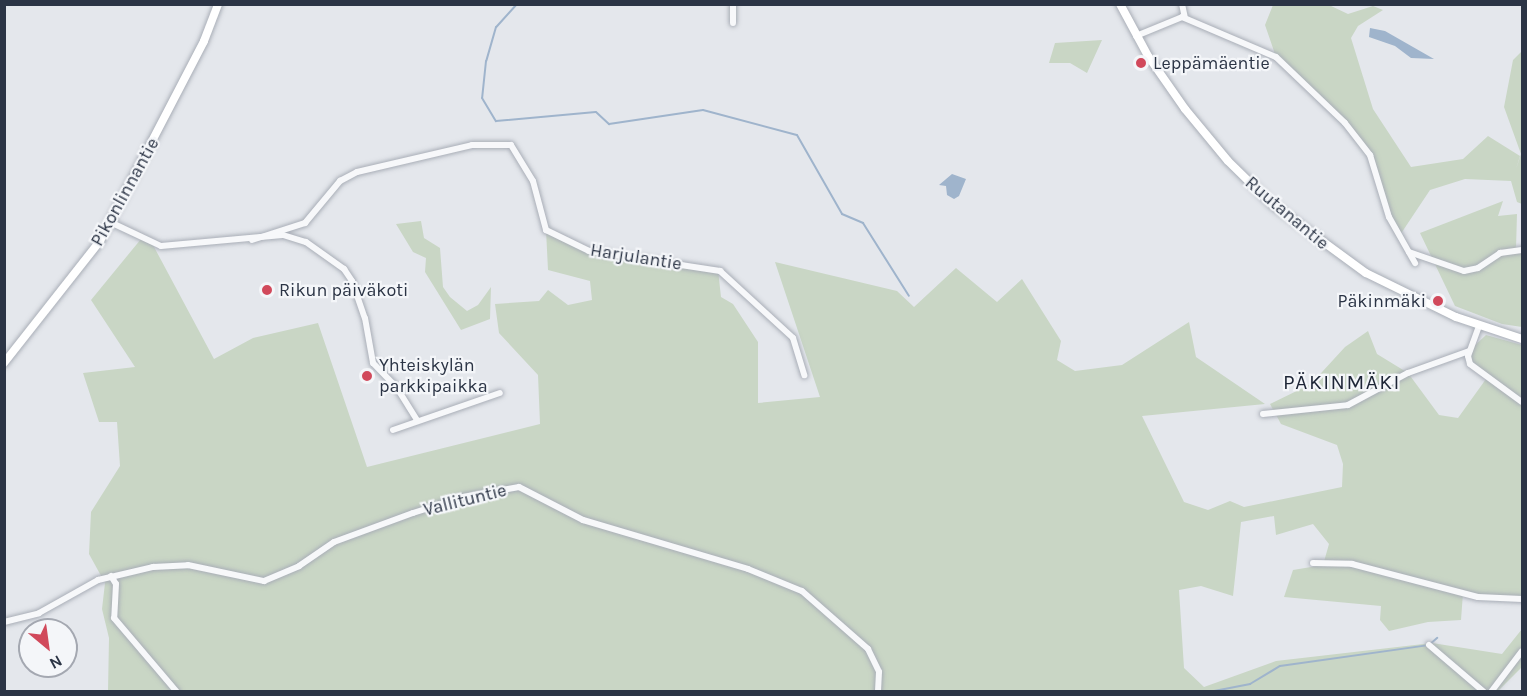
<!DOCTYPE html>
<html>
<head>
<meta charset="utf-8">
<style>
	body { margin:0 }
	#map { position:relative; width:1527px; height:696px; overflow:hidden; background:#e4e7ec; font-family:Karla,sans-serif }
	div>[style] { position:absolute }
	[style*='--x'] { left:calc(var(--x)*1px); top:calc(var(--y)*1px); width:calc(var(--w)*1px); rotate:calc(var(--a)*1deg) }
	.green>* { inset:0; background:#c9d6c5 }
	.water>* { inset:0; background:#9fb4cc }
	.stream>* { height:2px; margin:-1px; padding:0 1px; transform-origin:1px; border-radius:1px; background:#9fb4cc }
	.roads { filter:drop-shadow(0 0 2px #a9aeb7) drop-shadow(0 0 2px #a9aeb7) }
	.street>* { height:6px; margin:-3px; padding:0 3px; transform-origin:3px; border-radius:3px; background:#f7f8fa }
	.secondary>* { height:8px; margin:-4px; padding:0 4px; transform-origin:4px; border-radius:4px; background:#fff }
	.dots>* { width:16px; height:16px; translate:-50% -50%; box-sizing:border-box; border:3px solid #f4f6f9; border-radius:50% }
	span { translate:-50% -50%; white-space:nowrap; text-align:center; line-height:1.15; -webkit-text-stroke:4.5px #f4f6f9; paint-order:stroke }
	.poi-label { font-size:18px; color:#2b3445 }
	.left { translate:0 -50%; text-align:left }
	.right { translate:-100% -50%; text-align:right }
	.street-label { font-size:18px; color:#2b3445 }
	.quarter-label { font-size:21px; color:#1d2536; letter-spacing:1.5px }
	.frame { position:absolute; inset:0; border:6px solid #2b3445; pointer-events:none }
	.north { position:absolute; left:18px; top:618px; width:60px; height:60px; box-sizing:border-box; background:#f4f6f9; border:2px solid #a4a8b1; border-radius:50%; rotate:151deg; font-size:16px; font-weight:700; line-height:24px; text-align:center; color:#2b3445 }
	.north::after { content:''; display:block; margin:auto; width:21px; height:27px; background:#d1495b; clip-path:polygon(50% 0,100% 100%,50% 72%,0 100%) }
</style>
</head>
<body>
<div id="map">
	<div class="green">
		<i style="clip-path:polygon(1273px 5px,1329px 5px,1348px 14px,1373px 6px,1383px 10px,1358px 26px,1351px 38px,1373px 109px,1411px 167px,1463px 159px,1488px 136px,1520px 156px,1516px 169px,1521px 154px,1504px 107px,1513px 60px,1522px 51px,1522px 204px,1517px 202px,1511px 181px,1465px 179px,1430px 190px,1400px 235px,1389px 217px,1370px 155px,1345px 123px,1276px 57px,1265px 25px)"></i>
		<i style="clip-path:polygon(1102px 40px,1087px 73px,1070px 63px,1049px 63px,1055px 43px)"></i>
		<i style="clip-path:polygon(1503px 201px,1498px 216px,1517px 214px,1516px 249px,1522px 250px,1522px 327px,1502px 324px,1455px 306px,1420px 233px)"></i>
		<i style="clip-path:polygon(421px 221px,424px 238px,440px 248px,443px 287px,450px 297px,467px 311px,478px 305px,491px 287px,490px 319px,461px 330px,425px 272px,426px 258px,413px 252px,396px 224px)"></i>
		<i style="clip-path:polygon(546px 230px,582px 248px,718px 270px,721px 297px,733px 304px,758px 342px,758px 403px,820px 397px,775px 262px,897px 291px,914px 307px,956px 268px,997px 302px,1022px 279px,1061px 341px,1057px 360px,1075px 371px,1122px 365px,1189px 322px,1196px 357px,1265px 404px,1142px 416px,1184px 502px,1208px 510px,1230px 501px,1244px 507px,1342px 487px,1343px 464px,1337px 445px,1281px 424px,1270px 404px,1311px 384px,1345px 347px,1368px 331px,1377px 354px,1408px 373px,1439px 415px,1458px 418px,1486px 379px,1470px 364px,1469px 351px,1486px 335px,1522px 345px,1522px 599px,1463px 593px,1461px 620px,1428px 622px,1389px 631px,1380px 620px,1381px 606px,1284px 597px,1293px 570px,1323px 565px,1329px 544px,1313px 524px,1276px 535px,1274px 516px,1241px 522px,1233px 596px,1201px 586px,1179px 590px,1184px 668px,1204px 687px,1276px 661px,1432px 643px,1502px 654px,1522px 629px,1522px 667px,1497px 692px,108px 691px,109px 638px,102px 609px,105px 583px,89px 554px,91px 512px,120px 466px,117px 422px,99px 422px,83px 373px,135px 367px,91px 300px,141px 239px,153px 245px,214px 359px,253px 338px,318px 323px,367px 467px,540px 424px,538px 375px,499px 333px,495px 304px,539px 301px,548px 290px,568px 305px,592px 300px,590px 281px,548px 270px)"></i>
	</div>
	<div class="water">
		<i style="clip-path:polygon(1370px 28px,1385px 31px,1434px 59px,1411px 58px,1395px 46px,1369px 37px)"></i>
		<i style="clip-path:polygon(952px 174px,966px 179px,959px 196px,954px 199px,947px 195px,946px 186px,939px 185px)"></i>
	</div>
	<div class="stream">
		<i style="--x:517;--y:4;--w:31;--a:132"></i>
		<i style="--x:496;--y:27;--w:35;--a:106"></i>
		<i style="--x:486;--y:61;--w:37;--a:96"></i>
		<i style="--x:482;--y:98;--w:27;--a:59"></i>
		<i style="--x:496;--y:121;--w:100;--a:-5.1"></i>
		<i style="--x:596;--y:112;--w:18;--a:43"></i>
		<i style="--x:609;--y:124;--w:95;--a:-8.5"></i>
		<i style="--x:703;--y:110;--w:97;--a:14.9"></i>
		<i style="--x:797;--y:135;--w:91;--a:60.3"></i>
		<i style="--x:842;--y:214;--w:23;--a:23"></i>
		<i style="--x:863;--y:223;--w:86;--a:57.8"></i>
		<i style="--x:1209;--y:692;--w:42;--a:-11"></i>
		<i style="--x:1250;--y:684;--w:35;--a:-31"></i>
		<i style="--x:1280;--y:666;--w:150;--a:-8"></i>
		<i style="--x:1429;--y:645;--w:11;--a:-41"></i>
	</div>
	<div class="roads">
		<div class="street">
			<i style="--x:733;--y:4;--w:19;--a:90"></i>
			<i style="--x:1182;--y:4;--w:14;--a:78"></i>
			<i style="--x:1136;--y:36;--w:50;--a:-22.4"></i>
			<i style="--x:1182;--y:17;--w:102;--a:23.1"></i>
			<i style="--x:1276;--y:57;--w:95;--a:43.7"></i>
			<i style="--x:1345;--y:123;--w:41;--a:52"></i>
			<i style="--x:1370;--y:155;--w:65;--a:73"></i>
			<i style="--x:1389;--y:217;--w:53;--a:60.5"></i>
			<i style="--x:110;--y:222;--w:56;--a:25.2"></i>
			<i style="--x:161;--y:246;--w:122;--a:-5.2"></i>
			<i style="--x:283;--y:235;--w:24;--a:17"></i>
			<i style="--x:306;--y:242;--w:47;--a:35.4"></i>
			<i style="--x:344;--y:269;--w:14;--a:56"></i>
			<i style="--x:352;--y:281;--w:39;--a:71"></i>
			<i style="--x:365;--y:318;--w:46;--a:79.9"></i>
			<i style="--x:373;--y:363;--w:35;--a:46"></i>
			<i style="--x:397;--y:388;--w:38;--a:58"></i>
			<i style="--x:252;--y:240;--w:56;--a:-17.8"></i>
			<i style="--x:305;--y:223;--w:55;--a:-50.2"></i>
			<i style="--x:340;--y:181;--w:19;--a:-28"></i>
			<i style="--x:357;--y:172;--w:118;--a:-13.2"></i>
			<i style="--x:472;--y:145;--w:39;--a:0"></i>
			<i style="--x:511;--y:145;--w:42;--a:58.6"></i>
			<i style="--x:533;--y:181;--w:51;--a:75.1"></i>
			<i style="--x:546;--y:230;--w:48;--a:26"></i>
			<i style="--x:589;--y:251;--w:133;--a:8.7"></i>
			<i style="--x:720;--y:271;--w:99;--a:42.5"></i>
			<i style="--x:793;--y:338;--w:39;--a:73"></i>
			<i style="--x:1409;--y:252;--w:58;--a:19.1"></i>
			<i style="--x:1464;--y:271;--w:14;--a:-12"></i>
			<i style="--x:1478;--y:268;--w:27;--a:-34"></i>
			<i style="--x:1500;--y:253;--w:22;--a:-8"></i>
			<i style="--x:1479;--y:326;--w:32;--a:110"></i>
			<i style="--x:1468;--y:356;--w:8;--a:76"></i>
			<i style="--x:1470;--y:364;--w:64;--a:36.2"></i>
			<i style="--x:1263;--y:414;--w:85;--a:-6"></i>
			<i style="--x:1348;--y:405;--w:68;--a:-28.1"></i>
			<i style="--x:1408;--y:373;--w:65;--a:-19.8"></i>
			<i style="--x:393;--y:430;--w:113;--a:-19.1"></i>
			<i style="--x:1313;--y:563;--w:39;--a:1"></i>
			<i style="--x:1352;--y:564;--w:130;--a:14.7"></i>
			<i style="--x:1478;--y:597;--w:44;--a:2.6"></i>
			<i style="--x:111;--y:576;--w:9;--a:58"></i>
			<i style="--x:116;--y:584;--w:34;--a:93"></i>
			<i style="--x:114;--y:618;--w:97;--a:49.6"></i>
			<i style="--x:4;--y:622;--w:36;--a:-14"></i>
			<i style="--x:39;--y:613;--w:68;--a:-29.2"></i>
			<i style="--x:98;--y:580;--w:57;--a:-13.3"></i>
			<i style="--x:153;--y:567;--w:35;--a:-3"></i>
			<i style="--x:188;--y:565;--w:78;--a:11.9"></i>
			<i style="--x:264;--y:581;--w:38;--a:-23"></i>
			<i style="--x:299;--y:566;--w:42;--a:-34.4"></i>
			<i style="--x:334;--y:542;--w:84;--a:-20.2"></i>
			<i style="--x:413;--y:513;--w:52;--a:-17.7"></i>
			<i style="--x:463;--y:497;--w:57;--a:-10.1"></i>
			<i style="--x:519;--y:487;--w:72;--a:27.3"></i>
			<i style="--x:583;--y:520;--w:172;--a:16.5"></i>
			<i style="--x:748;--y:569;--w:58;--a:22.2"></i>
			<i style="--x:802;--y:591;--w:88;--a:41.3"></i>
			<i style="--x:868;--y:649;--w:25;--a:64"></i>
			<i style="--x:879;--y:672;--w:20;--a:93"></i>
			<i style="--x:1429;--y:645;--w:72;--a:40.5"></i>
			<i style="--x:1491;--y:692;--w:51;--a:-52.9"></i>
		</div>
		<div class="secondary">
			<i style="--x:1120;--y:4;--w:59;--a:61.7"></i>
			<i style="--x:1148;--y:56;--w:65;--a:55.1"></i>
			<i style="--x:1185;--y:109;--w:67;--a:50.4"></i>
			<i style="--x:1228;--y:161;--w:63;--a:44.4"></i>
			<i style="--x:1273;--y:205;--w:115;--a:36.2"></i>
			<i style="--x:1366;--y:273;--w:100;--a:26.1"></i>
			<i style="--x:1456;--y:317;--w:70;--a:18.4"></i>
			<i style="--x:4;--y:363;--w:155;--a:-51.8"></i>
			<i style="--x:100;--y:241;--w:225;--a:-62.5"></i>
			<i style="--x:204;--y:41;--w:40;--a:-69"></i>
		</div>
	</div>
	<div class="dots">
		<i style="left:1141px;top:63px;background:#d1495b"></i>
		<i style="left:267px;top:290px;background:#d1495b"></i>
		<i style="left:1438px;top:301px;background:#d1495b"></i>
		<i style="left:367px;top:376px;background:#d1495b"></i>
	</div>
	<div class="poi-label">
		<span class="left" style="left:1153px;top:63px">Leppämäentie</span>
		<span class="left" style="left:279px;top:290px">Rikun päiväkoti</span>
		<span class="right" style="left:1426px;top:301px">Päkinmäki</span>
		<span class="left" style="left:379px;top:376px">Yhteiskylän<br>parkkipaikka</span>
	</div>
	<div class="street-label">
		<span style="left:125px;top:192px;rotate:-61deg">Pikonlinnantie</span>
		<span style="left:1287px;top:213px;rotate:40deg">Ruutanantie</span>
		<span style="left:636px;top:257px;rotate:9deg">Harjulantie</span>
		<span style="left:465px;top:500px;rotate:-14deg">Vallituntie</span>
	</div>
	<div class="quarter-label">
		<span style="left:1342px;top:382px">PÄKINMÄKI</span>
	</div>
	<div class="frame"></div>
	<div class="north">N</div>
</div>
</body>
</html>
